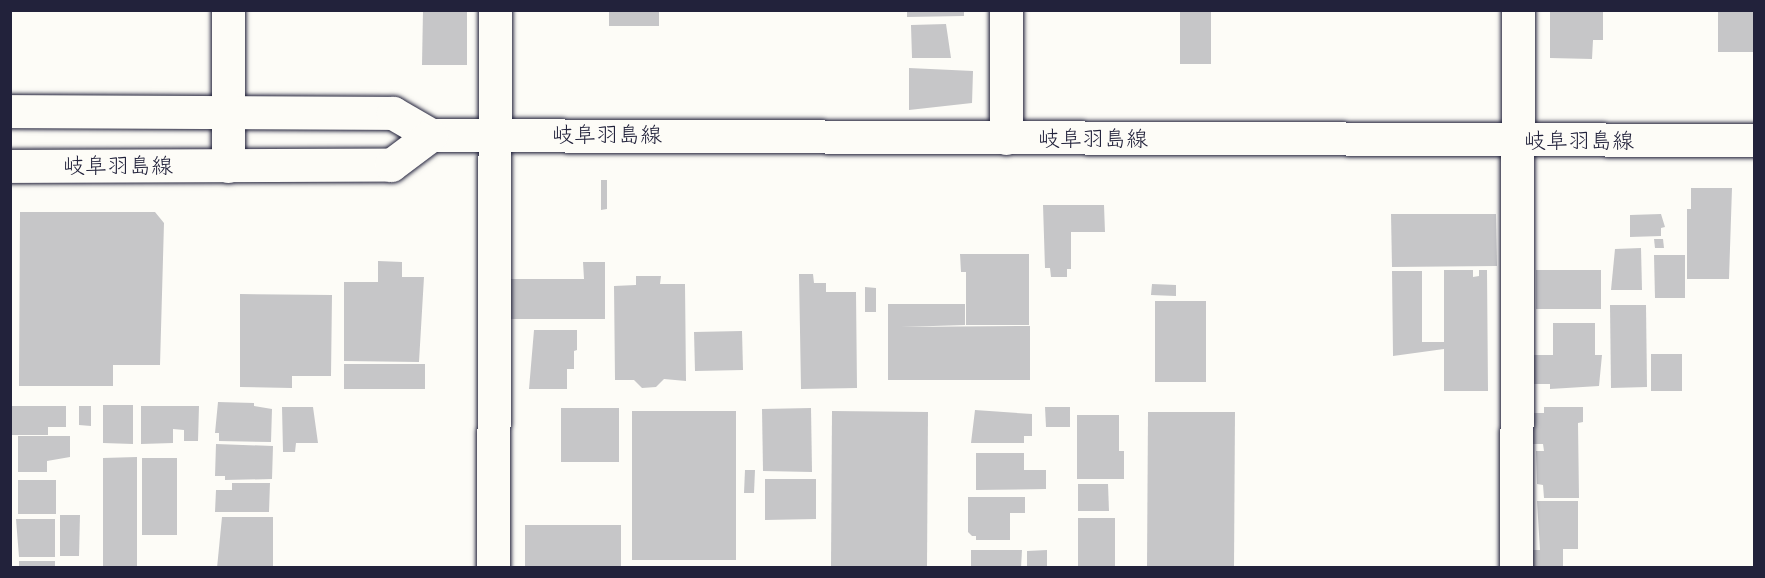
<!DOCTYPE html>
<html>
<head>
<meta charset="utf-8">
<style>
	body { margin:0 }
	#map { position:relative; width:1765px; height:578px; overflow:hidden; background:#fdfcf7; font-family:"Shantell Sans","Klee One",sans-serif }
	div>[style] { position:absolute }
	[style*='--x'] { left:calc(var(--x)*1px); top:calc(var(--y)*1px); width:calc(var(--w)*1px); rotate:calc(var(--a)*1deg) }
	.building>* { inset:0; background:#c6c6c8 }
	.roads { filter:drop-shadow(0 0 2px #22223b) drop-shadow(0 0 2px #22223b) }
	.minor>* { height:33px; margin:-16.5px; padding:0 16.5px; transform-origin:16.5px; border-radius:16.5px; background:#fdfcf7 }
	.major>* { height:33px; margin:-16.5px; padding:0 16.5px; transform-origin:16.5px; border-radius:16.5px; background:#fdfcf7 }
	span { translate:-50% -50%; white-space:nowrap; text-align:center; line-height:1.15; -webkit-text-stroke:4.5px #fdfcf7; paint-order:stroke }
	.street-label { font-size:22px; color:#22223b }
	.frame { position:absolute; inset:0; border:12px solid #22223b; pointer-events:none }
</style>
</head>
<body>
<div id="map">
	<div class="building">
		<i style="clip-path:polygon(423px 10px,467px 10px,467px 65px,422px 65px)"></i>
		<i style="clip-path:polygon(609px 10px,659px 10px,659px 26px,609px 26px)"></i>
		<i style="clip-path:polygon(907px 10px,964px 10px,964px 16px,907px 17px)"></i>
		<i style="clip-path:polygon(1180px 10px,1211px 10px,1211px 64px,1180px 64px)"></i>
		<i style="clip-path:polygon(1550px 10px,1603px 10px,1603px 40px,1593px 40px,1592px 59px,1550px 58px)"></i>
		<i style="clip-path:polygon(1718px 10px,1754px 10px,1754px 52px,1718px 52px)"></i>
		<i style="clip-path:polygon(946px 24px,951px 58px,912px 58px,911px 25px)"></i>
		<i style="clip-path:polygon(909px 68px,973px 71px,972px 103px,909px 110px)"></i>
		<i style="clip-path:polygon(601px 180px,607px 180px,607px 209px,601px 210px)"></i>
		<i style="clip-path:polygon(1691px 188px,1732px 188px,1729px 279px,1687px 279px,1687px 209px,1691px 209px)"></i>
		<i style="clip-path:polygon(1043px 205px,1104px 205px,1105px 232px,1071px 232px,1071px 269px,1067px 269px,1067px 277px,1051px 277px,1050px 268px,1045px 268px)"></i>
		<i style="clip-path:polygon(20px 212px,155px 212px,164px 223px,160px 365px,113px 365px,113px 386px,19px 386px)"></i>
		<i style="clip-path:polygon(1391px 214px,1496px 214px,1497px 266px,1392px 267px)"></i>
		<i style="clip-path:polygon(1661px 214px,1665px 227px,1661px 228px,1661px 236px,1630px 237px,1630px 215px)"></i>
		<i style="clip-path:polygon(1654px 239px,1663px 239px,1664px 248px,1655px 248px)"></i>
		<i style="clip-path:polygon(1641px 248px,1642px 290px,1611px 290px,1615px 249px)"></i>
		<i style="clip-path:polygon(960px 254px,1029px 254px,1029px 325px,966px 325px,966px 272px,961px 272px)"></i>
		<i style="clip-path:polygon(1654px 255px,1685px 255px,1685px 298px,1655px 298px)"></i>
		<i style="clip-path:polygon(378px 261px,402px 262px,402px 277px,424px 277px,419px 362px,344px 361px,344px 282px,378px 282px)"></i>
		<i style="clip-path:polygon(583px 262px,605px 262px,605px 319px,506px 319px,506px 279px,584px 279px)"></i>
		<i style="clip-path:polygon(1444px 270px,1473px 270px,1473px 277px,1479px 276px,1479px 270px,1487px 270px,1488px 391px,1444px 391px,1444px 349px,1393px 356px,1392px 271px,1422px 271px,1422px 342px,1444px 342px)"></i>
		<i style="clip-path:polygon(1536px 270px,1601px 270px,1601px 309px,1536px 309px)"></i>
		<i style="clip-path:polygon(799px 274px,813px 274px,814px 283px,826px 283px,826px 292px,856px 292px,857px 388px,801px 389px)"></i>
		<i style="clip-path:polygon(636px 276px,661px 276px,660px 284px,685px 284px,686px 381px,664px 379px,656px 387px,642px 388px,634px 380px,615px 380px,614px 286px,636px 285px)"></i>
		<i style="clip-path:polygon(1152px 284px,1176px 285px,1176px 296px,1151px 295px)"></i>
		<i style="clip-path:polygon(865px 287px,876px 288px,876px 312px,865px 312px)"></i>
		<i style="clip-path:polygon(240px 294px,332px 295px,331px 376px,292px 376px,292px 388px,240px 387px)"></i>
		<i style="clip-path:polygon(1155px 301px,1206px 301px,1206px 382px,1155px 382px)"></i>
		<i style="clip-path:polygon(888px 304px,965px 304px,965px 325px,901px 327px,1030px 326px,1030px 380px,888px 380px)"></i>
		<i style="clip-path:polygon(1610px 305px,1646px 305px,1647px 387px,1611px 388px)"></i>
		<i style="clip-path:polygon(1553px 323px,1595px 323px,1595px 355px,1602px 355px,1599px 386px,1550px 389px,1550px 384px,1530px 384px,1531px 355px,1553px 355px)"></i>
		<i style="clip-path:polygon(534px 330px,577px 330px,577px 350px,574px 351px,574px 369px,567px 369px,567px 389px,529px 389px)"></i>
		<i style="clip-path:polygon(742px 331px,743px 370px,695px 371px,694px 332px)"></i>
		<i style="clip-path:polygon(1651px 354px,1682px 354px,1682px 391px,1651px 391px)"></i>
		<i style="clip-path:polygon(344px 364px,425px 364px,425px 389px,344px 389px)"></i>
		<i style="clip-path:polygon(218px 402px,254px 403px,254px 406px,272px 409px,271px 442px,219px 441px,219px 433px,215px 433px)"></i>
		<i style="clip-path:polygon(103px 405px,133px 405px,133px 444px,103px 443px)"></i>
		<i style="clip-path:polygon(10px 406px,66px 406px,66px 427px,48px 427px,48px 435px,10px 435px)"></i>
		<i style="clip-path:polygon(79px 406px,91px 406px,91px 426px,79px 425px)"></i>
		<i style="clip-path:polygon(141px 406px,199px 406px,198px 441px,184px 441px,184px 430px,173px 429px,173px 443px,141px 444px)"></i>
		<i style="clip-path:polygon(282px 407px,313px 407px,318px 443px,296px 443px,295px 452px,283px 452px)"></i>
		<i style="clip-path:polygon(1045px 407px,1070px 407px,1070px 427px,1046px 427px)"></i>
		<i style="clip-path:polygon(1544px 407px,1583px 407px,1583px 422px,1578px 423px,1579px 498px,1544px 498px,1543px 485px,1537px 484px,1536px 451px,1544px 451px,1543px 444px,1530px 444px,1530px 413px,1544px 413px)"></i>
		<i style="clip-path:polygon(561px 408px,619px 408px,619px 462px,561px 462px)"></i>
		<i style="clip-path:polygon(811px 408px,812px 472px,763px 471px,762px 409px)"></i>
		<i style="clip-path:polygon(975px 410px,1032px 414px,1032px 436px,1024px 436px,1024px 443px,971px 443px)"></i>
		<i style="clip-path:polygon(632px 411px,736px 411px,736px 560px,632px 560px)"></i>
		<i style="clip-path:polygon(832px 411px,928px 412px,927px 568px,831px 568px)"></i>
		<i style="clip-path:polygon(1148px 412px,1235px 412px,1234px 568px,1147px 568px)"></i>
		<i style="clip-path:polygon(1077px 415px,1119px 415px,1119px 451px,1124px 451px,1124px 479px,1077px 479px)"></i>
		<i style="clip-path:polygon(18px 436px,70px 436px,70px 457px,47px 461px,47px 472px,18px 472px)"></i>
		<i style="clip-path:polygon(216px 444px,273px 446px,272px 479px,225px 480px,225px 476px,215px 476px)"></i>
		<i style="clip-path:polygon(976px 453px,1024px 453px,1024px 470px,1046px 470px,1046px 489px,976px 490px)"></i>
		<i style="clip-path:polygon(137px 457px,137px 568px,103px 568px,103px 458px)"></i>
		<i style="clip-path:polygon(142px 458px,177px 458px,177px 535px,142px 535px)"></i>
		<i style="clip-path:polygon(745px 470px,755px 470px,754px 493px,744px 493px)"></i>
		<i style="clip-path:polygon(765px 479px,816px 479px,816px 519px,765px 520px)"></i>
		<i style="clip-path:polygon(18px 480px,56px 480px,56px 514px,18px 514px)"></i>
		<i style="clip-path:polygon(232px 483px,270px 483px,269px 512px,215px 512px,216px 490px,232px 490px)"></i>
		<i style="clip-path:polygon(1078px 484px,1108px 484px,1109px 511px,1078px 511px)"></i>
		<i style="clip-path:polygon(968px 497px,1025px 497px,1025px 513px,1010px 513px,1010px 540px,976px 540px,976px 536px,972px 536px,968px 532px)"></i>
		<i style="clip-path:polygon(1537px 501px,1578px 501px,1578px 549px,1563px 549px,1563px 568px,1533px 568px,1533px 550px,1540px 550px)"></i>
		<i style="clip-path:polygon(60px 515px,80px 515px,79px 556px,60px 556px)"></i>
		<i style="clip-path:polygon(222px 517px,273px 517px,273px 568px,217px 568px)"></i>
		<i style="clip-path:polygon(1078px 518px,1115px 518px,1115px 568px,1078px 568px)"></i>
		<i style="clip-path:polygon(16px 519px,55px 519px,55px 557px,19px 557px)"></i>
		<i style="clip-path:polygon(525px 525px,621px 525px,621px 568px,525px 568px)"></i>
		<i style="clip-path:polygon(971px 550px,1022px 550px,1021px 568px,971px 568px)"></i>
		<i style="clip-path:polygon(1047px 550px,1047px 568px,1027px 568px,1027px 551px)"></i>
		<i style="clip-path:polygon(19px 561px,55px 561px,55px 568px,19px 568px)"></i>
	</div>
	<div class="roads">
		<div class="minor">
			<i style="--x:228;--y:10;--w:156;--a:90"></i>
			<i style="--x:1006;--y:10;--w:128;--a:90"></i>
			<i style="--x:493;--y:568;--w:558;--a:-89.79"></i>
			<i style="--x:1516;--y:568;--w:558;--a:-89.79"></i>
		</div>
		<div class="major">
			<i style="--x:10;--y:111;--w:383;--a:0.3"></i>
			<i style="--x:393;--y:113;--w:44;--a:30.1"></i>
			<i style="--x:431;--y:135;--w:1323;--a:0.22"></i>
			<i style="--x:10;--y:166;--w:381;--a:-0.2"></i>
			<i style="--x:391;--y:165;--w:50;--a:-36.9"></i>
		</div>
	</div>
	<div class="street-label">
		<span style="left:607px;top:135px">岐阜羽島線</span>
		<span style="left:1093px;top:139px">岐阜羽島線</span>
		<span style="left:1579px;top:141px">岐阜羽島線</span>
		<span style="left:118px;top:166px">岐阜羽島線</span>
	</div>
	<div class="frame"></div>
</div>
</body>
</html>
